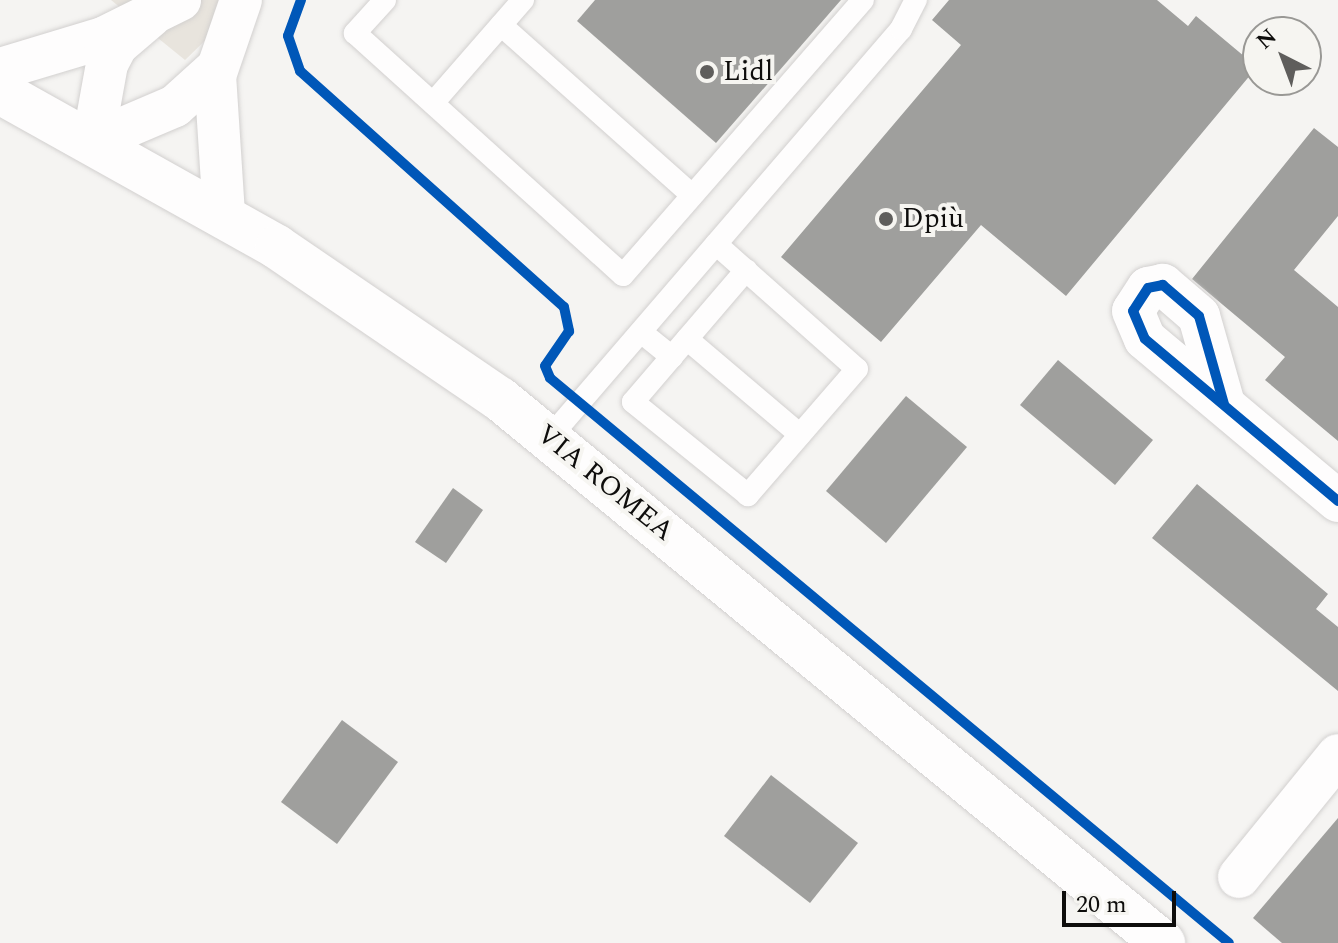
<!DOCTYPE html>
<html>
<head>
<meta charset="utf-8">
<style>
	body { margin:0 }
	#map { position:relative; width:1338px; height:943px; overflow:hidden; background:#f5f4f2; font-family:Spectral,serif }
	div>[style] { position:absolute }
	[style*='--x'] { left:calc(var(--x)*1px); top:calc(var(--y)*1px); width:calc(var(--w)*1px); rotate:calc(var(--a)*1deg) }
	.built>* { inset:0; background:#e8e4dd }
	.building>* { inset:0; background:#9f9f9d }
	.roads { filter:drop-shadow(0 0 2px #d2d0cf) drop-shadow(0 0 2px #d2d0cf) }
	.service>* { height:22px; margin:-11px; padding:0 11px; transform-origin:11px; border-radius:11px; background:#fefdfd }
	.minor>* { height:42px; margin:-21px; padding:0 21px; transform-origin:21px; border-radius:21px; background:#fefdfd }
	.primary>* { height:44px; margin:-22px; padding:0 22px; transform-origin:22px; border-radius:22px; background:#fefdfd }
	.cycleway>* { height:10px; margin:-5px; padding:0 5px; transform-origin:5px; border-radius:5px; background:#0057b8 }
	.dots>* { width:22px; height:22px; translate:-50% -50%; box-sizing:border-box; border:4px solid #f6f5f1; border-radius:50% }
	span { translate:-50% -50%; white-space:nowrap; text-align:center; line-height:1.15; -webkit-text-stroke:8px #f6f5f1; paint-order:stroke }
	.poi-label { font-size:28px; color:#0e0d0c }
	.left { translate:0 -50%; text-align:left }
	.street-label { font-size:28px; color:#0e0d0c }
	.north { position:absolute; left:1242px; top:16px; width:80px; height:80px; box-sizing:border-box; background:#f6f5f1; border:2px solid #999895; border-radius:50%; rotate:318deg; font-size:22px; font-weight:700; line-height:32px; text-align:center; color:#0e0d0c }
	.north::after { content:''; display:block; margin:auto; width:28px; height:36px; background:#5f5e5c; clip-path:polygon(50% 0,100% 100%,50% 72%,0 100%) }
	.scale { position:absolute; left:1062px; top:891px; width:114px; height:36px; box-sizing:border-box; border:4px solid #0e0d0c; border-top:0; padding-left:10px; font-size:24px; line-height:28px; white-space:nowrap; color:#0e0d0c; -webkit-text-stroke:6px #f6f5f1; paint-order:stroke }
</style>
</head>
<body>
<div id="map">
	<div class="built">
		<i style="clip-path:polygon(111px 0,247px 0,185px 60px)"></i>
	</div>
	<div class="building">
		<i style="clip-path:polygon(595px 0,841px 0,716px 143px,577px 21px)"></i>
		<i style="clip-path:polygon(949px 0,1157px 0,1188px 26px,1196px 16px,1257px 67px,1066px 296px,981px 225px,881px 342px,781px 257px,961px 45px,932px 20px)"></i>
		<i style="clip-path:polygon(1314px 128px,1338px 147px,1338px 216px,1294px 270px,1338px 307px,1338px 441px,1265px 380px,1285px 357px,1192px 279px)"></i>
		<i style="clip-path:polygon(1058px 360px,1153px 440px,1115px 485px,1020px 405px)"></i>
		<i style="clip-path:polygon(906px 396px,967px 447px,886px 543px,826px 491px)"></i>
		<i style="clip-path:polygon(1197px 484px,1328px 594px,1316px 609px,1338px 627px,1338px 691px,1152px 538px)"></i>
		<i style="clip-path:polygon(453px 488px,483px 510px,446px 563px,415px 542px)"></i>
		<i style="clip-path:polygon(342px 720px,398px 762px,337px 844px,281px 802px)"></i>
		<i style="clip-path:polygon(771px 775px,858px 843px,810px 903px,724px 836px)"></i>
		<i style="clip-path:polygon(1338px 818px,1338px 943px,1282px 943px,1253px 918px)"></i>
	</div>
	<div class="roads">
		<div class="service">
			<i style="--x:385;--y:0;--w:45;--a:132.3"></i>
			<i style="--x:355;--y:33;--w:361;--a:42.1"></i>
			<i style="--x:623;--y:275;--w:365;--a:-48.9"></i>
			<i style="--x:501;--y:25;--w:256;--a:41.7"></i>
			<i style="--x:433;--y:103;--w:137;--a:-48.9"></i>
			<i style="--x:716;--y:244;--w:188;--a:41.6"></i>
			<i style="--x:857;--y:369;--w:167;--a:130.9"></i>
			<i style="--x:748;--y:495;--w:148;--a:-141"></i>
			<i style="--x:633;--y:402;--w:174;--a:-49.4"></i>
			<i style="--x:641;--y:332;--w:40;--a:39"></i>
			<i style="--x:687;--y:339;--w:148;--a:40.3"></i>
			<i style="--x:550;--y:437;--w:538;--a:-49.29"></i>
			<i style="--x:901;--y:29;--w:33;--a:-63"></i>
		</div>
		<div class="minor">
			<i style="--x:151;--y:16;--w:45;--a:139.5"></i>
			<i style="--x:117;--y:45;--w:21;--a:118"></i>
			<i style="--x:107;--y:64;--w:78;--a:100.3"></i>
			<i style="--x:93;--y:141;--w:89;--a:-23.1"></i>
			<i style="--x:175;--y:106;--w:57;--a:-42.1"></i>
			<i style="--x:0;--y:69;--w:108;--a:-16.8"></i>
			<i style="--x:103;--y:38;--w:86;--a:-26.3"></i>
			<i style="--x:224;--y:214;--w:138;--a:-93.7"></i>
			<i style="--x:215;--y:76;--w:80;--a:-71.1"></i>
			<i style="--x:1224;--y:404;--w:91;--a:-105.9"></i>
			<i style="--x:1199;--y:316;--w:48;--a:-139.3"></i>
			<i style="--x:1163;--y:285;--w:15;--a:169"></i>
			<i style="--x:1148;--y:288;--w:27;--a:123"></i>
			<i style="--x:1133;--y:311;--w:30;--a:67"></i>
			<i style="--x:1145;--y:339;--w:252;--a:40"></i>
			<i style="--x:1239;--y:877;--w:157;--a:-50.9"></i>
		</div>
		<div class="primary">
			<i style="--x:0;--y:92;--w:317;--a:29.2"></i>
			<i style="--x:277;--y:247;--w:270;--a:34.3"></i>
			<i style="--x:500;--y:399;--w:858;--a:39.37"></i>
		</div>
	</div>
	<div class="cycleway">
		<i style="--x:301;--y:0;--w:38;--a:110"></i>
		<i style="--x:288;--y:36;--w:37;--a:71"></i>
		<i style="--x:300;--y:71;--w:354;--a:41.8"></i>
		<i style="--x:564;--y:307;--w:25;--a:78"></i>
		<i style="--x:569;--y:331;--w:42;--a:124.4"></i>
		<i style="--x:545;--y:366;--w:13;--a:67"></i>
		<i style="--x:550;--y:378;--w:883;--a:39.76"></i>
		<i style="--x:1224;--y:404;--w:91;--a:-105.9"></i>
		<i style="--x:1199;--y:316;--w:48;--a:-139.3"></i>
		<i style="--x:1163;--y:285;--w:15;--a:169"></i>
		<i style="--x:1148;--y:288;--w:27;--a:123"></i>
		<i style="--x:1133;--y:311;--w:30;--a:67"></i>
		<i style="--x:1145;--y:339;--w:252;--a:40"></i>
	</div>
	<div class="dots">
		<i style="left:707px;top:72px;background:#5f5e5c"></i>
		<i style="left:886px;top:219px;background:#5f5e5c"></i>
	</div>
	<div class="poi-label">
		<span class="left" style="left:723px;top:72px">Lidl</span>
		<span class="left" style="left:902px;top:219px">Dpiù</span>
	</div>
	<div class="street-label">
		<span style="left:605px;top:483px;rotate:39deg">VIA ROMEA</span>
	</div>
	<div class="north">N</div>
	<div class="scale">20 m</div>
</div>
</body>
</html>
